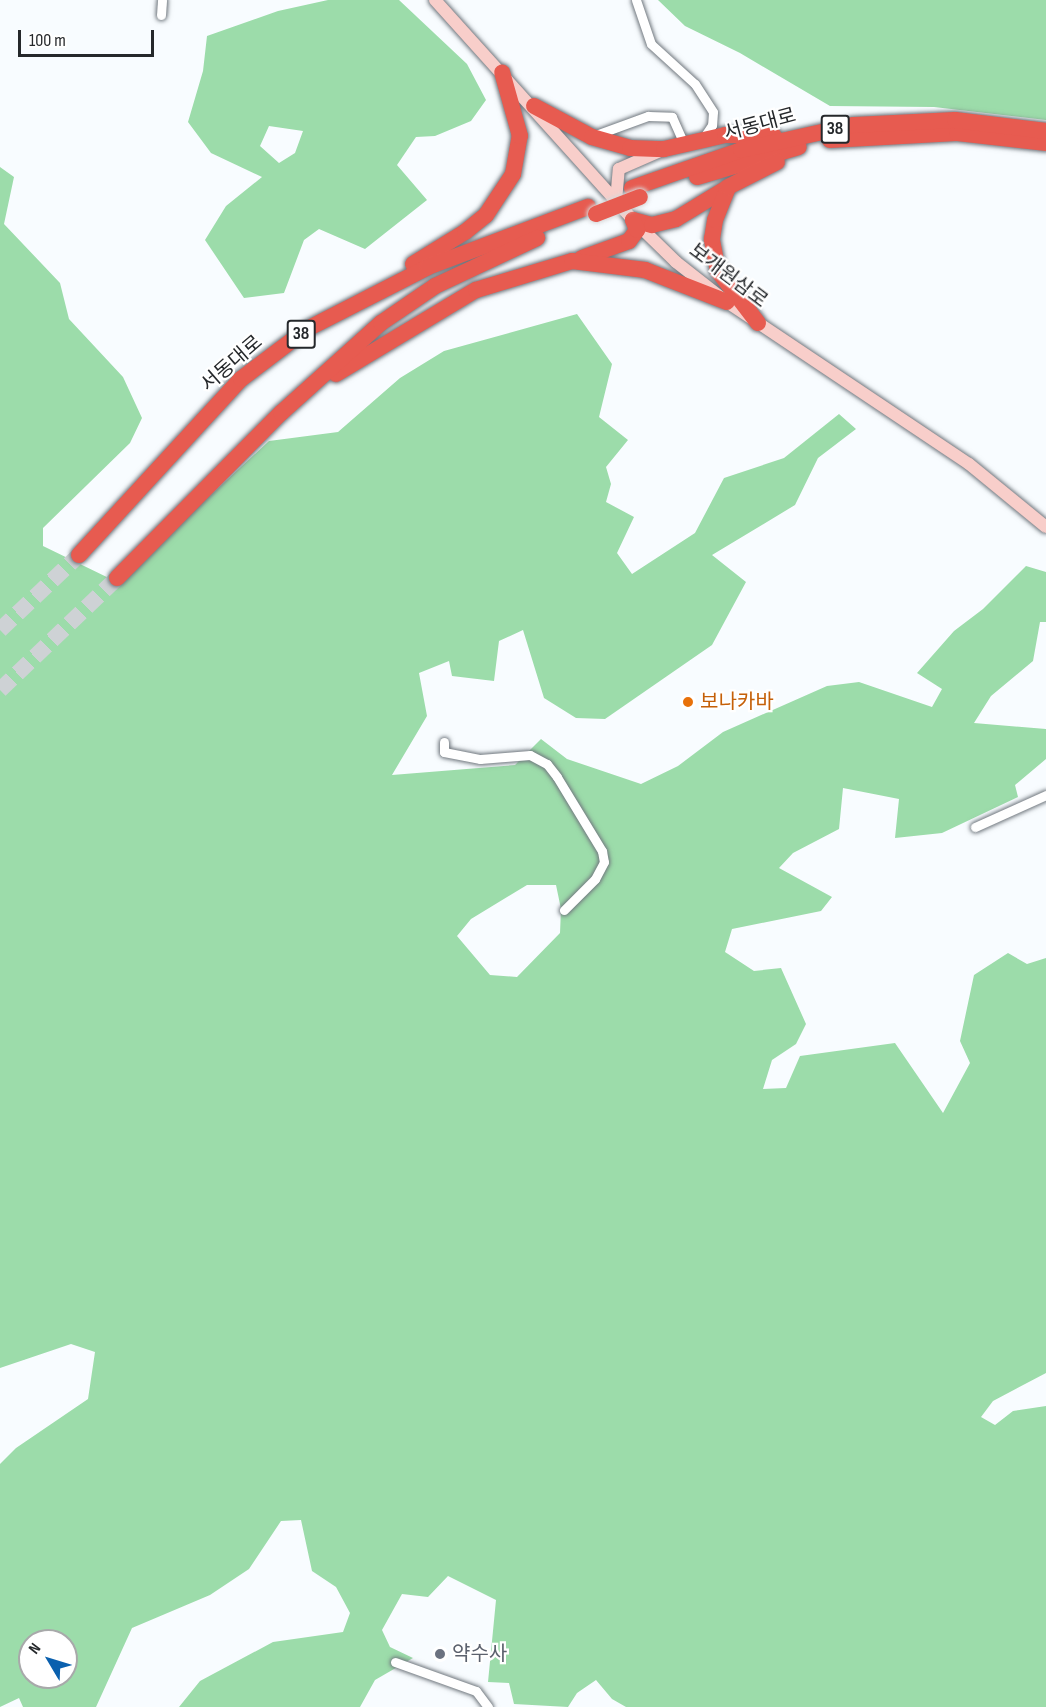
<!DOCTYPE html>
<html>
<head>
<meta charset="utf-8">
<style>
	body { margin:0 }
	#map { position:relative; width:1046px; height:1707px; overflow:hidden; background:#f8fcff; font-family:"Sofia Sans Condensed","Noto Sans KR",sans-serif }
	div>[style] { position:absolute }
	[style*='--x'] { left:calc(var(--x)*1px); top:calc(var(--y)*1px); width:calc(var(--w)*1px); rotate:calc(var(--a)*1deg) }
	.green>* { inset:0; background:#9cdcaa }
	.highway-tunnel>* { height:16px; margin-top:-8px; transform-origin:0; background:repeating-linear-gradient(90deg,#ced2d5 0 16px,transparent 0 24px) }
	.roads { filter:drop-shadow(0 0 2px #71787f) drop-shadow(0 0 2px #71787f) }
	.street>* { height:9px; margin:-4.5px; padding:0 4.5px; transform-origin:4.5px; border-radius:4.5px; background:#fff }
	.secondary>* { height:12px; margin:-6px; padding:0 6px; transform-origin:6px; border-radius:6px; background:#f8ceca }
	.highway>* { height:16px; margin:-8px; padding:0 8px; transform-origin:8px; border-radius:8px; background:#e75b50 }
	.bridges { filter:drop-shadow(0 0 2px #d8d8d9) drop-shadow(0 0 2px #d8d8d9) }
	.highway-bridge>* { height:16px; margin:-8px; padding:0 8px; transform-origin:8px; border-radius:8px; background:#e75b50 }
	.dots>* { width:16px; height:16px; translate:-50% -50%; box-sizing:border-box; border:3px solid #fff; border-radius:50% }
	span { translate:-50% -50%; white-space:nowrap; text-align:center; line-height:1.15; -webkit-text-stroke:4.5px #fff; paint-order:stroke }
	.shield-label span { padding:2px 4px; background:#fff; border:2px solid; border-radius:4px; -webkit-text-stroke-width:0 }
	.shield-label { font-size:18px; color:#25282b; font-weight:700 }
	.street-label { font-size:20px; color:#25282b }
	.food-label { font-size:20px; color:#c56008 }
	.left { translate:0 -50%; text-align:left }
	.worship-label { font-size:20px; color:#5b616d }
	.north { position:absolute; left:18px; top:1629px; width:60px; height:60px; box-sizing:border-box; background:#fff; border:2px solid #a8a9aa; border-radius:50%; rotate:308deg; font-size:16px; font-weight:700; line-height:24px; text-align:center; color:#25282b }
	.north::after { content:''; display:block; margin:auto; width:21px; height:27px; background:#0a60ae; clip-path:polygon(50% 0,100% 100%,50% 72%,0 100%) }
	.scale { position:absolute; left:18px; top:30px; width:136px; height:27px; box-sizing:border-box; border:3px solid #25282b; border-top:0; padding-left:8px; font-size:18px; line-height:21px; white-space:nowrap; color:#25282b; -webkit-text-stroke:4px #fff; paint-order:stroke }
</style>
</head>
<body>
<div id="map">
	<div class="green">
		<i style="clip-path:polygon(evenodd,328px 0,399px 0,467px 64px,486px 100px,471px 121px,435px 136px,416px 137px,397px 165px,427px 200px,365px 249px,319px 229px,304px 240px,284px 293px,244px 298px,205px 240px,226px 206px,262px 177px,211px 153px,188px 122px,203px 71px,207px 36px,278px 11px,328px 0,269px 126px,303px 131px,295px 153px,279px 163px,260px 146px,269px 126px)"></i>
		<i style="clip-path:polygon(658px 0,1046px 0,1046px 120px,934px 107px,830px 106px,740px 53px,685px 26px)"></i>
		<i style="clip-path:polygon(evenodd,0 167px,14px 177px,4px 224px,60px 283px,69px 319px,123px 377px,142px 418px,130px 443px,43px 528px,43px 546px,117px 582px,269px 441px,338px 432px,400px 378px,444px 351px,577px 314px,612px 364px,599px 417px,628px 440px,606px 467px,611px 484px,606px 502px,634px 517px,617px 553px,632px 574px,695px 533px,724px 478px,784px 458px,839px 414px,856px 429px,818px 458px,795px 505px,712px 555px,746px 582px,712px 645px,605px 719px,576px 718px,544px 698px,523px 630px,499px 641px,494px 681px,452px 676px,449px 661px,419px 673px,427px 716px,392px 775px,515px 765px,541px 739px,567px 759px,641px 784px,678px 766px,723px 732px,827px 686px,859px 682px,932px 707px,942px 689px,917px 673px,954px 631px,983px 609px,1026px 566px,1046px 572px,1046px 622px,1040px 622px,1033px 661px,991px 696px,974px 723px,1046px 729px,1046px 759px,1015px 785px,1018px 797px,942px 833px,895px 838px,899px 799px,843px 788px,839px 829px,793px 853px,779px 868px,832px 897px,821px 911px,732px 929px,725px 952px,754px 971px,781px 968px,806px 1024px,796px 1044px,772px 1060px,763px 1089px,786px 1088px,800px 1056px,895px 1043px,943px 1113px,970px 1063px,960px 1041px,974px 975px,1008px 953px,1027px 964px,1046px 958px,1046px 1373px,993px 1401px,981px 1417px,995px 1425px,1013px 1411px,1046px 1406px,1046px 1707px,626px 1707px,612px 1699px,596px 1680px,577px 1693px,568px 1707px,514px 1704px,509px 1683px,488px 1682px,496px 1600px,448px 1576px,428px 1597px,402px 1594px,382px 1630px,390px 1647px,413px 1658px,375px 1680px,360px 1707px,179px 1707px,200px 1681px,273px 1642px,343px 1632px,350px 1613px,336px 1587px,312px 1571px,301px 1520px,281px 1521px,249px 1569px,210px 1595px,132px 1628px,96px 1707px,23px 1707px,19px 1698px,0 1707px,0 1464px,16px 1448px,88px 1399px,95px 1352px,71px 1344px,0 1368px,0 167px,527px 885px,556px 885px,561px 909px,560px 933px,517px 977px,490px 975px,457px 936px,471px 919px,527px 885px,0 167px,30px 1641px,66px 1641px,66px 1677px,30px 1677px,30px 1641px)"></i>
	</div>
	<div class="highway-tunnel">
		<i style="--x:0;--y:630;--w:109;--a:-43.5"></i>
		<i style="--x:0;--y:690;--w:162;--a:-43.7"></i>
	</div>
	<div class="roads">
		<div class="street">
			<i style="--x:636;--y:0;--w:46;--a:71.2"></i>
			<i style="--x:651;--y:44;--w:59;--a:42.3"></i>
			<i style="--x:695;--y:84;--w:33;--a:57"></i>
			<i style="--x:713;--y:112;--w:13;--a:94"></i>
			<i style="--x:712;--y:125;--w:18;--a:124"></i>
			<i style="--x:161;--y:15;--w:15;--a:-86"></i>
			<i style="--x:593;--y:136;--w:59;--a:-20"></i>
			<i style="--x:648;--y:116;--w:24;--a:2"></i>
			<i style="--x:672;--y:117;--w:32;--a:66"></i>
			<i style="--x:444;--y:742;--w:10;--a:90"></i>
			<i style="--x:444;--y:752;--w:37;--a:11"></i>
			<i style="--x:480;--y:759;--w:50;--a:-4.6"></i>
			<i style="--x:530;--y:755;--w:19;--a:28"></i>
			<i style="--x:547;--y:764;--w:16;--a:52"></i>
			<i style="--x:557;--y:777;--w:87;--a:58.7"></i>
			<i style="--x:602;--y:851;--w:11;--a:80"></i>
			<i style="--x:604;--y:862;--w:19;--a:118"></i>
			<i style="--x:595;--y:879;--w:44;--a:135"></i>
			<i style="--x:975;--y:827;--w:78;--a:-24.3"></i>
			<i style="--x:395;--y:1662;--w:86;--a:19.7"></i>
			<i style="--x:476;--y:1691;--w:20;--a:53"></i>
		</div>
		<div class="secondary">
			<i style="--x:435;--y:0;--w:296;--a:48"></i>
			<i style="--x:633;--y:220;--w:60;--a:44.3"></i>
			<i style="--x:676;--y:262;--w:65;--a:38.1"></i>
			<i style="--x:727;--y:302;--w:291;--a:33.8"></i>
			<i style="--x:969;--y:464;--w:99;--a:39.3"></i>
			<i style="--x:616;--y:201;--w:32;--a:-85"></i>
			<i style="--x:619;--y:169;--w:43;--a:-23.6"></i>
		</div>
		<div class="highway">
			<i style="--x:534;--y:106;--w:66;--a:28.1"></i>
			<i style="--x:592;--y:137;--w:40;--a:16"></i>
			<i style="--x:630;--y:148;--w:34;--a:2"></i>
			<i style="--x:664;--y:149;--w:63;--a:-12.9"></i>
			<i style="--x:725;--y:135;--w:49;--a:1.2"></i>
			<i style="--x:830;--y:140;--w:127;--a:-3.2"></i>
			<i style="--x:957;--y:133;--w:90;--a:6.4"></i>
			<i style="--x:697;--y:177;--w:106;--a:-16.4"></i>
			<i style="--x:632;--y:188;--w:115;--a:-19.2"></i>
			<i style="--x:741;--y:150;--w:116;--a:-12.5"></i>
			<i style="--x:854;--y:125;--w:101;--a:-2.8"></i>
			<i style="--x:955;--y:120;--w:92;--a:6.9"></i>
			<i style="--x:633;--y:220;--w:20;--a:15"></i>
			<i style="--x:652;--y:225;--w:25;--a:-14"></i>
			<i style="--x:676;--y:219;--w:60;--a:-31.3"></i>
			<i style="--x:582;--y:258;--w:50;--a:-19.9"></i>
			<i style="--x:629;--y:241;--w:14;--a:-54"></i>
			<i style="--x:637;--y:230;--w:11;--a:-112"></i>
			<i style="--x:413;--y:264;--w:61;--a:-31.6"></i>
			<i style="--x:465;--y:232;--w:27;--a:-39"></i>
			<i style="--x:486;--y:215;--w:49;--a:-56.6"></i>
			<i style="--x:513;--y:174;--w:39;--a:-80"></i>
			<i style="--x:520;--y:136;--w:66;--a:-105.7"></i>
			<i style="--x:758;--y:323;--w:66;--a:-127.6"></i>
			<i style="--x:718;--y:271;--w:33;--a:-101"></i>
			<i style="--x:712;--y:239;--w:19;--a:-81"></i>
			<i style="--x:715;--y:220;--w:35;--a:-68"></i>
			<i style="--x:728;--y:187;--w:55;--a:-27"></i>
			<i style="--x:336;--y:374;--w:163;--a:-31"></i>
			<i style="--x:476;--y:290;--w:100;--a:-16.8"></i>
			<i style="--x:572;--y:261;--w:74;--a:7"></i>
			<i style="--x:645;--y:270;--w:88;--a:21.3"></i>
			<i style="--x:79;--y:555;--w:239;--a:-47.4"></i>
			<i style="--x:241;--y:379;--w:83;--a:-37.1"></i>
			<i style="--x:307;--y:329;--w:136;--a:-27.1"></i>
			<i style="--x:428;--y:267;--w:171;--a:-20.6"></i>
			<i style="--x:117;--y:578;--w:233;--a:-45.2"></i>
			<i style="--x:281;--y:413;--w:135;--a:-42"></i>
			<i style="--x:381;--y:323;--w:65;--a:-34.4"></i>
			<i style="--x:435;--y:286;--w:113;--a:-25.2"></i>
		</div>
	</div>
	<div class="bridges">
		<div class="highway-bridge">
			<i style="--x:596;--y:214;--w:47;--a:-21.1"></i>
		</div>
	</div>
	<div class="dots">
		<i style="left:688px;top:702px;background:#e8710a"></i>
		<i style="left:440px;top:1654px;background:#6b7280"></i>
	</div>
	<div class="shield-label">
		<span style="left:835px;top:129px">38</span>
		<span style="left:301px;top:334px">38</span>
	</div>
	<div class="street-label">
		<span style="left:760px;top:125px;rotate:-15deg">서동대로</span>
		<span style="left:728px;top:276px;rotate:37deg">보개원삼로</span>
		<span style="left:232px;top:364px;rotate:-41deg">서동대로</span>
	</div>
	<div class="food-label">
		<span class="left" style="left:700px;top:702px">보나카바</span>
	</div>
	<div class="worship-label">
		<span class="left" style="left:452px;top:1654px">약수사</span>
	</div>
	<div class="north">N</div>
	<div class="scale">100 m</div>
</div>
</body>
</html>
